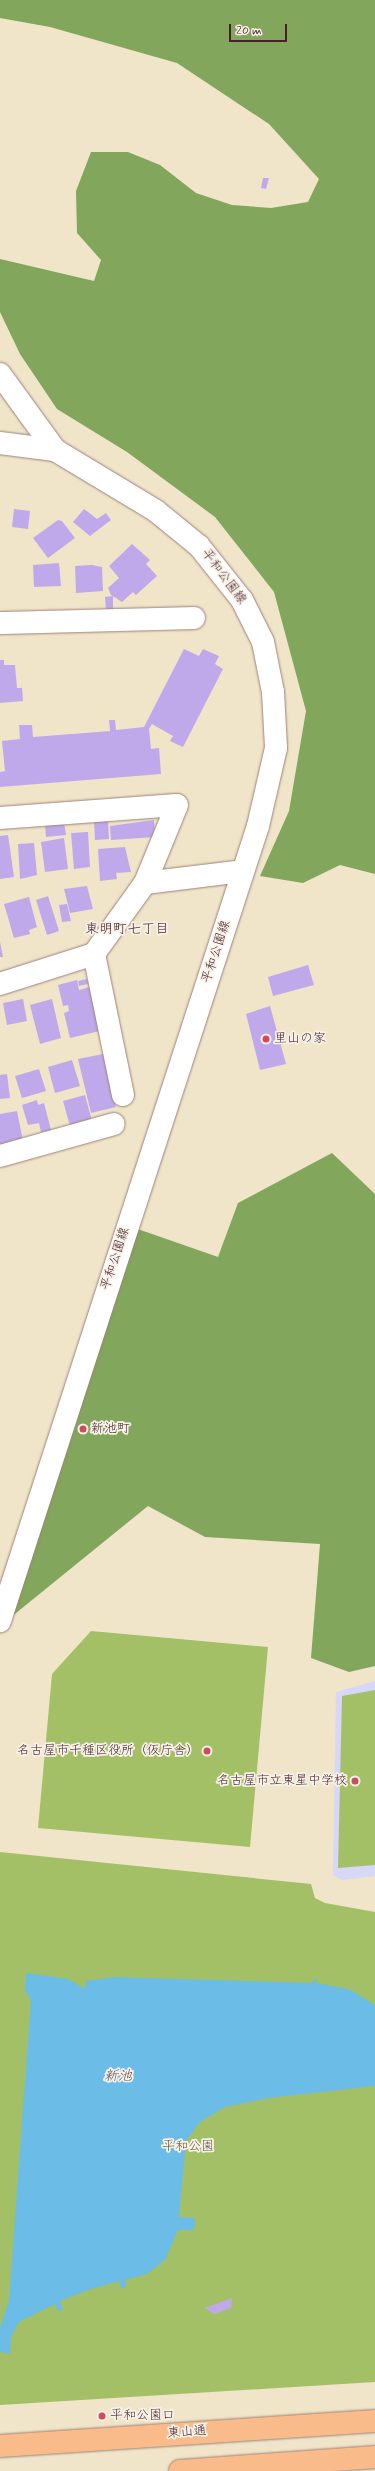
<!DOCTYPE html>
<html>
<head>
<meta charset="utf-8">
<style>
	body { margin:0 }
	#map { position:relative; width:375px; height:2471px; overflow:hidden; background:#f0e4c9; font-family:Mynerve,"Klee One",sans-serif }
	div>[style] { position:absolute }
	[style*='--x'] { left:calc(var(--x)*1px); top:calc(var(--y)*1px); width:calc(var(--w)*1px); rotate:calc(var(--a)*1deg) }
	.built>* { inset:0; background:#d7d7f8 }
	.green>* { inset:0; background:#a3c067 }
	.forest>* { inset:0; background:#82a65c }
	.water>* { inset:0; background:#6bbce6 }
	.building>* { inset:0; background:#bfa9eb }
	.roads { filter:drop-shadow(0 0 1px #9d827a) drop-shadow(0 0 1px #9d827a) }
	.minor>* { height:22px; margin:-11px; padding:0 11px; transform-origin:11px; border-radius:11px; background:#fff }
	.major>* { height:22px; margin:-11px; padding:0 11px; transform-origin:11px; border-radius:11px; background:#fabb8b }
	.dots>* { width:11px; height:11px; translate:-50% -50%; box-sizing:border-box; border:2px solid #f7f3e8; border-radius:50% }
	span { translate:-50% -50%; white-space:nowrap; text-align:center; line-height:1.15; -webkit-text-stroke:3.5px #f7f3e8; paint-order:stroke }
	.street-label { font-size:13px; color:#4a1f2b }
	.poi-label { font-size:13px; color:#4a1f2b }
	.left { translate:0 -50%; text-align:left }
	.right { translate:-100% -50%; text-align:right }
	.park-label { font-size:13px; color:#654f3d }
	.neighbourhood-label { font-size:14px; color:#4a1f2b }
	.water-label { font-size:14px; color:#544e63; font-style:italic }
	.scale { position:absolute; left:229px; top:24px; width:58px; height:18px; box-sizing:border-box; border:2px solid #4a1f2b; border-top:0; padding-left:5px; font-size:12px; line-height:14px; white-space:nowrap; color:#4a1f2b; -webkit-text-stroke:3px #f7f3e8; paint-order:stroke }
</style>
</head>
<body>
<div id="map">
	<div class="built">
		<i style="clip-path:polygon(375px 1681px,375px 1876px,342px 1880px,333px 1875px,336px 1692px)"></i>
	</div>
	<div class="green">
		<i style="clip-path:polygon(91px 1631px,268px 1647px,250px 1847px,38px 1828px,52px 1674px)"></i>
		<i style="clip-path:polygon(375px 1690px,375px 1865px,338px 1868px,342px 1696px)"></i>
		<i style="clip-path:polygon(0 1852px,311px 1884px,315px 1898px,325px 1903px,375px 1912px,375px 2382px,0 2405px)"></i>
	</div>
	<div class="forest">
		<i style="clip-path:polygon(0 0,375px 0,375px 874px,340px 865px,303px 883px,260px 876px,289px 811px,306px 711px,274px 592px,215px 517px,127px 452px,57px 409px,20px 354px,0 312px,0 259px,94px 281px,101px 260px,77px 233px,76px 191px,91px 152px,128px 152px,160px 165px,196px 193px,232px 205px,271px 208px,308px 202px,319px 179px,269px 124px,177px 63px,50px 27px,0 18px)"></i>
		<i style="clip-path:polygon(332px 1153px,375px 1194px,375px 1666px,349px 1672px,311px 1658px,320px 1544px,205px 1537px,148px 1506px,0 1626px,132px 1227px,218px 1257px,238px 1203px)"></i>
	</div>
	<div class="water">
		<i style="clip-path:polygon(26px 1973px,68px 1979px,85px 1989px,86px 1981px,115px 1977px,312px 1983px,317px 1977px,316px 1983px,349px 1989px,375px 2005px,375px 2086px,269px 2098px,225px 2107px,200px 2122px,186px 2141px,179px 2217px,195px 2218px,194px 2230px,178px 2230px,165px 2260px,147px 2274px,125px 2280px,126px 2287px,121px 2289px,119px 2281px,88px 2290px,60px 2301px,63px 2310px,58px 2311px,55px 2304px,19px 2322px,11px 2337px,10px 2354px,0 2352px,0 2328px,9px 2300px,31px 2000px,25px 1991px)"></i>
	</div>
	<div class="building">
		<i style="clip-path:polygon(263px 178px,269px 178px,266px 189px,261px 188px)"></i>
		<i style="clip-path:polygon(14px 509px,30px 511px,28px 529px,12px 527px)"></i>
		<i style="clip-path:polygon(84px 509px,97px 519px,106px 513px,111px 520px,90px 536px,73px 522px)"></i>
		<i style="clip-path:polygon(58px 520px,62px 521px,75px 538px,48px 558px,33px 538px)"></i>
		<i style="clip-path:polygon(132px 544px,150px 560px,146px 564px,157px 576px,136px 595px,133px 592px,122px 602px,111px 595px,108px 588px,119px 578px,109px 566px)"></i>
		<i style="clip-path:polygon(59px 563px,61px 586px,34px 587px,33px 565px)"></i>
		<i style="clip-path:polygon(92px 565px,102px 567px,103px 591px,76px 593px,75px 566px)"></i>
		<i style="clip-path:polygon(113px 596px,113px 609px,106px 610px,105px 597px)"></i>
		<i style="clip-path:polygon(184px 649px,199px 656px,203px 649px,219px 656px,215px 664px,223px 669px,183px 747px,170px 741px,173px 736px,152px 724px,149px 729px,151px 749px,159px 748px,161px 774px,0 787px,0 772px,5px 771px,2px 741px,20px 739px,19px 725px,32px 725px,33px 737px,110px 731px,109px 720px,115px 720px,116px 730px,144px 727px)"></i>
		<i style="clip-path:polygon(0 660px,4px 660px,4px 665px,15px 665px,17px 688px,22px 688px,23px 701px,0 703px)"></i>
		<i style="clip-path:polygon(108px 820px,109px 839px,95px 840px,94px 821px)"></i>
		<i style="clip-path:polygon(154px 820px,155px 837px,111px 840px,110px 826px)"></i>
		<i style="clip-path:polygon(64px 822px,66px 835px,46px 837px,45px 824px)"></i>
		<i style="clip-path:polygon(88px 832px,90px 867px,74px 869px,71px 833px)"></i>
		<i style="clip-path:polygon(8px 835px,14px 877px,0 879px,0 836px)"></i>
		<i style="clip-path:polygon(64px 838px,68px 869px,45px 872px,41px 842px)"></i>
		<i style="clip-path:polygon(34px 843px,37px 875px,20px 879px,18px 844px)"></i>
		<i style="clip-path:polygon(125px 847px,131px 872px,116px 873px,117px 879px,100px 881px,98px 849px)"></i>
		<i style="clip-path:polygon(87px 886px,93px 909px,70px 913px,64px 889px)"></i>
		<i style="clip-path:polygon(48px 896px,59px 931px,47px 935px,36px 900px)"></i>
		<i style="clip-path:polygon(29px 897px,37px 927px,29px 930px,30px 934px,14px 938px,4px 904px)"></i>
		<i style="clip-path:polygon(67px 904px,71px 921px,62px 922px,59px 905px)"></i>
		<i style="clip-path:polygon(0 942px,3px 957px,0 957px)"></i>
		<i style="clip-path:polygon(308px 965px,314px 985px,273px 996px,268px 977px)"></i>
		<i style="clip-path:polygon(87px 979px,88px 984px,79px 986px,78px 981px)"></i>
		<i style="clip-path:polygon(77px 980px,79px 990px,89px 987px,100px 1031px,70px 1038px,64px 1013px,69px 1011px,68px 1005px,63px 1006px,58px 985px)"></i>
		<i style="clip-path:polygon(23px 999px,27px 1021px,7px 1025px,3px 1003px)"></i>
		<i style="clip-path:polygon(52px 999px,61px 1038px,40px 1044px,30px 1005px)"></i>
		<i style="clip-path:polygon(270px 1006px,286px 1064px,260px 1070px,246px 1014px)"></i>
		<i style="clip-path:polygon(103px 1054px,116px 1107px,91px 1113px,78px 1059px)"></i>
		<i style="clip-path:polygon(72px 1060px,80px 1086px,55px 1093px,48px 1067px)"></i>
		<i style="clip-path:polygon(39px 1069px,46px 1091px,22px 1098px,15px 1076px)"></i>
		<i style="clip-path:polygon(7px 1074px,10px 1098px,0 1099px,0 1075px)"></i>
		<i style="clip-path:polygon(85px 1095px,92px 1121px,70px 1126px,63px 1101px)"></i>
		<i style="clip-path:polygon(37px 1100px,38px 1105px,44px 1103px,51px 1130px,41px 1132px,39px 1123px,28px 1125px,22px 1105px)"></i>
		<i style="clip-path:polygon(17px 1111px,23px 1141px,0 1148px,0 1114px)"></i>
		<i style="clip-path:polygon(232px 2298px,231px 2308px,214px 2314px,205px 2308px)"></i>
	</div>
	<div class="roads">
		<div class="minor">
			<i style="--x:0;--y:374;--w:94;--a:54.1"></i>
			<i style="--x:55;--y:450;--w:118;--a:31.1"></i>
			<i style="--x:156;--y:511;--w:55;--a:39.1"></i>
			<i style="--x:199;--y:546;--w:69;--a:51.5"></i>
			<i style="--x:242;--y:600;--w:47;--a:63.4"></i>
			<i style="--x:263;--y:642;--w:51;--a:78.7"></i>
			<i style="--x:273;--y:692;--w:56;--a:86.9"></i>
			<i style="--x:276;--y:748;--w:80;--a:103"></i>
			<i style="--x:258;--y:826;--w:836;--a:107.98"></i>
			<i style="--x:0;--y:443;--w:55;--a:7.3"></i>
			<i style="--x:0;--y:623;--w:194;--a:-1.5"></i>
			<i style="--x:0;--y:818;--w:177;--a:-4.2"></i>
			<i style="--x:177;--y:805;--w:84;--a:112.3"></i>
			<i style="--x:145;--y:883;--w:87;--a:125.7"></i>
			<i style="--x:94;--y:954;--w:99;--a:162.3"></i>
			<i style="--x:145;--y:883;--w:99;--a:-7"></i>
			<i style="--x:94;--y:954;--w:144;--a:78.4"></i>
			<i style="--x:0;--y:1156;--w:118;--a:-15.7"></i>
		</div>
		<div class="major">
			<i style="--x:0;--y:2446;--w:376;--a:-3.8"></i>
			<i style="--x:180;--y:2471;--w:196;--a:-4.1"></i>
		</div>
	</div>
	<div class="dots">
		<i style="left:266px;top:1039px;background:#d1495b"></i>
		<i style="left:83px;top:1429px;background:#d1495b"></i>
		<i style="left:207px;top:1751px;background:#d1495b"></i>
		<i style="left:355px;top:1781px;background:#d1495b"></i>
		<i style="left:102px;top:2416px;background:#d1495b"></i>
	</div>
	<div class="street-label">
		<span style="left:223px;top:577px;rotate:53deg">平和公園線</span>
		<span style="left:217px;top:952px;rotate:-72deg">平和公園線</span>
		<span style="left:116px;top:1259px;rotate:-72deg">平和公園線</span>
		<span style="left:187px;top:2433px;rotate:-4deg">東山通</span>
	</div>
	<div class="poi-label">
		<span class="left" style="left:274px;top:1039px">里山の家</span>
		<span class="left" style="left:91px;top:1429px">新池町</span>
		<span class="right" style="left:199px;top:1751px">名古屋市千種区役所（仮庁舎）</span>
		<span class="right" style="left:347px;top:1781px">名古屋市立東星中学校</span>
		<span class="left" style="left:110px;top:2416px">平和公園口</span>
	</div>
	<div class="park-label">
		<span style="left:188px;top:2147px">平和公園</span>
	</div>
	<div class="neighbourhood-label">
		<span style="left:127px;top:929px">東明町七丁目</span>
	</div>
	<div class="water-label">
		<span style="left:118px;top:2076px">新池</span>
	</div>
	<div class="scale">20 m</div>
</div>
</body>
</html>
